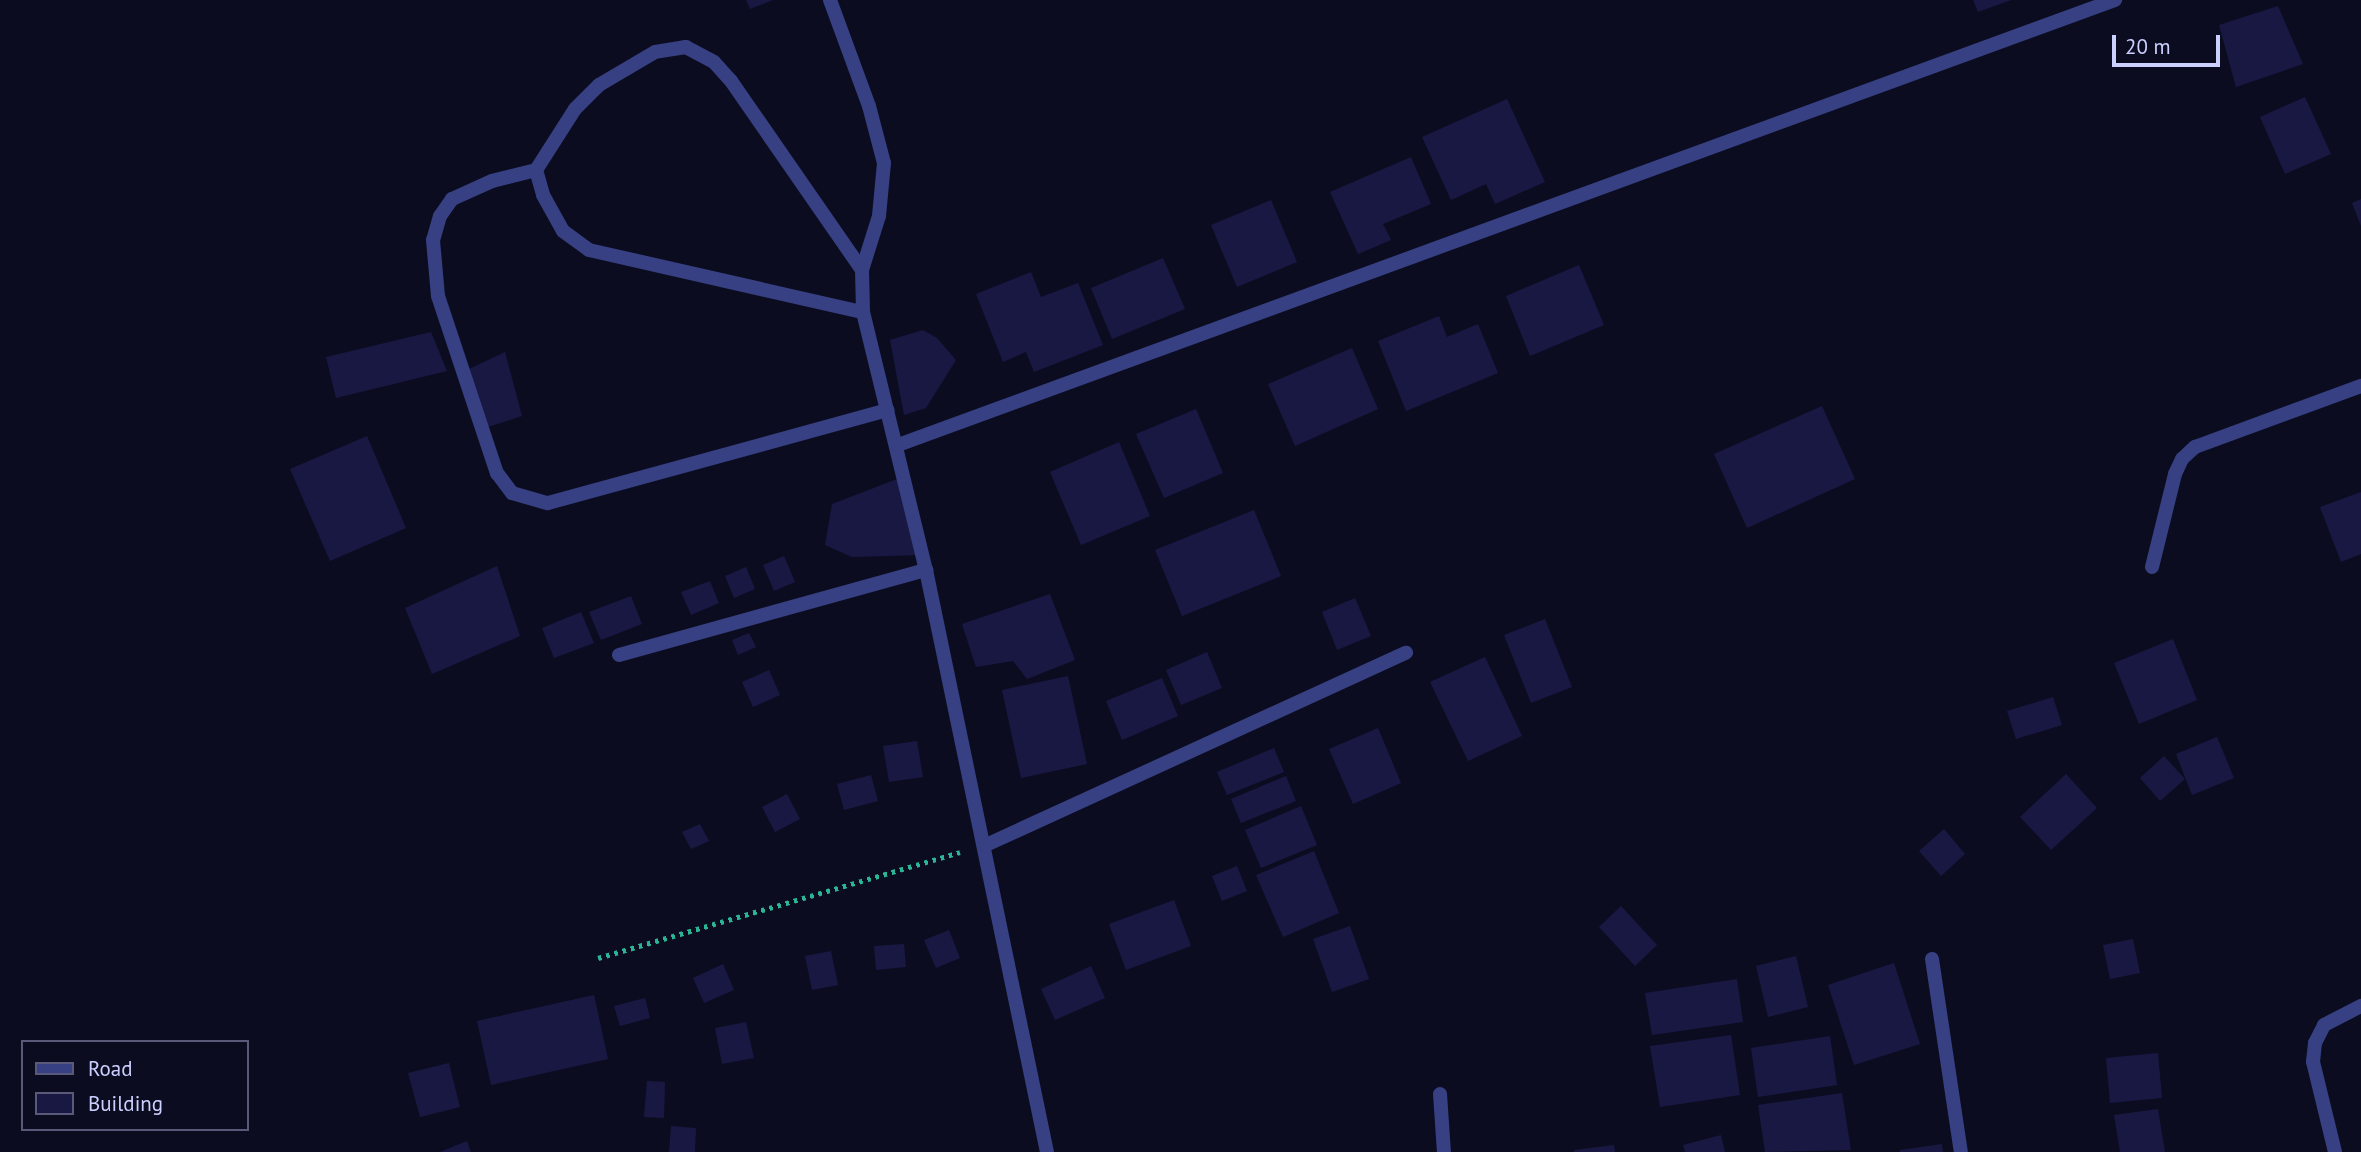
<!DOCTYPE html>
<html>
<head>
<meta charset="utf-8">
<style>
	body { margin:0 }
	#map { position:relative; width:2361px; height:1152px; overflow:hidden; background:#0c0c21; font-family:"PT Sans",sans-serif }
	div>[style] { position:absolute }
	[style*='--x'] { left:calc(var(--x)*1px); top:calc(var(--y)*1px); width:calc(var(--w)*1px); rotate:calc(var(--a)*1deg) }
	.building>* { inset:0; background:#191843 }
	.path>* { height:4.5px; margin-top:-2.25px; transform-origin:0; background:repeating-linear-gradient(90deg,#2ab694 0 3.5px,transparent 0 8.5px) }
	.lane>* { height:14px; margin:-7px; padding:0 7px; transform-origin:7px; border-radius:7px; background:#364082 }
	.street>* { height:14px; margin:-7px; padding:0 7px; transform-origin:7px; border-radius:7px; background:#364082 }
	span { translate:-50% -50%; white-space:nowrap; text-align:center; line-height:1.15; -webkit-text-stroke:6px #0c0c21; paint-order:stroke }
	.legend { position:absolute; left:21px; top:1040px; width:228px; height:91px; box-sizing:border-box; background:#0c0c21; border:2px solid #595a7a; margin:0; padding:9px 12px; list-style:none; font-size:21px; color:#ccd0ff }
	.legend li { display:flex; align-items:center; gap:14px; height:35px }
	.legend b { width:35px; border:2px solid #595a7a }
	.scale { position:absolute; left:2112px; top:35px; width:108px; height:32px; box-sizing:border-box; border:4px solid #ccd0ff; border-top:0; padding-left:9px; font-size:21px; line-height:24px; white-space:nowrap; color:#ccd0ff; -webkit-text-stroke:5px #0c0c21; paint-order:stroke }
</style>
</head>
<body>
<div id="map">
	<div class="building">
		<i style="clip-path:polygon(746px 0,773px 0,750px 9px)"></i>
		<i style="clip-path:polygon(1973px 0,2011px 0,1978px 12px)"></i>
		<i style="clip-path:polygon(2278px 6px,2303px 64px,2236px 87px,2219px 25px)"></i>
		<i style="clip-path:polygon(2305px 97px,2331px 154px,2285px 174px,2260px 117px)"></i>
		<i style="clip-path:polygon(1507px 99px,1545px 182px,1495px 204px,1486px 184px,1451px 200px,1422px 137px)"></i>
		<i style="clip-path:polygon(1411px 157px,1431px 204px,1383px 224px,1391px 240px,1358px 254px,1330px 192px)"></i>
		<i style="clip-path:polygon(2361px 199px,2361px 226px,2352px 203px)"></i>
		<i style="clip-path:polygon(1271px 200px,1297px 262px,1237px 287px,1211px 225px)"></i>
		<i style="clip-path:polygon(1163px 258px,1185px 309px,1112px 339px,1091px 288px)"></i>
		<i style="clip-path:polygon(1579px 265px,1604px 325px,1530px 356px,1506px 296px)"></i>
		<i style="clip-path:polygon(1031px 272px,1041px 297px,1078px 283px,1103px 345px,1034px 372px,1026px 352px,1003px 362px,976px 294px)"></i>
		<i style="clip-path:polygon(1439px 316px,1447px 337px,1478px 324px,1498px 373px,1406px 411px,1378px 341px)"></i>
		<i style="clip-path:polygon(923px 330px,937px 338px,956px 360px,926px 408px,904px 415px,890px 340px)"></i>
		<i style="clip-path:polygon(431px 332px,447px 371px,336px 398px,326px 357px)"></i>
		<i style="clip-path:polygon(1352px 348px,1378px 409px,1295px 446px,1268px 384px)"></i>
		<i style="clip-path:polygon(505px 352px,522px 416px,488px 427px,469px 369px)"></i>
		<i style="clip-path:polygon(1822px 406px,1855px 479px,1747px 528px,1714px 454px)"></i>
		<i style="clip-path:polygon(1196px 409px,1223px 473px,1164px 498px,1136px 434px)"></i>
		<i style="clip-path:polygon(367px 436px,406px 528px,330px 561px,290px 469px)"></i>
		<i style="clip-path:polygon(1119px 442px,1150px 516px,1081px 545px,1050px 472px)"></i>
		<i style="clip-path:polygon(905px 476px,922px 555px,852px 557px,825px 545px,832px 504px)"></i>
		<i style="clip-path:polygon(2361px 492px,2361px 554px,2341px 562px,2320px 507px)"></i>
		<i style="clip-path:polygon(1254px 510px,1281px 576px,1182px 616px,1155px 550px)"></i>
		<i style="clip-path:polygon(784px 556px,795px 582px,774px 591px,763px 565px)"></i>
		<i style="clip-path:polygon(497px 566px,520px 636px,432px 674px,405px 608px)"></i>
		<i style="clip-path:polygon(746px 567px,755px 589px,734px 598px,725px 576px)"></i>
		<i style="clip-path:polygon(710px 581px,719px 603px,691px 615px,681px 592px)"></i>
		<i style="clip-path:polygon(1050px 594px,1075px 660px,1027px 679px,1013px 661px,976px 667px,962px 624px)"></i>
		<i style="clip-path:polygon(631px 596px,642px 624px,601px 640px,589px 612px)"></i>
		<i style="clip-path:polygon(1355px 598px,1371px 636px,1337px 650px,1322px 612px)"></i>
		<i style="clip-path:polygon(581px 612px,594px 643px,554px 658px,542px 628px)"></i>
		<i style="clip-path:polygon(1545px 619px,1572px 687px,1531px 703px,1504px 635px)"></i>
		<i style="clip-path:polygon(749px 633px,756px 647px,738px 655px,732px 640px)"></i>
		<i style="clip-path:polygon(2173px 639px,2197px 700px,2139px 724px,2114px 663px)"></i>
		<i style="clip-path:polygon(1207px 652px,1222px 688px,1181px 705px,1166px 670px)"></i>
		<i style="clip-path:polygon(1485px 657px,1522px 736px,1468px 761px,1430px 682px)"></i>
		<i style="clip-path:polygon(769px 670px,780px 695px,753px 707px,742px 682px)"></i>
		<i style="clip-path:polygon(1068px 676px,1087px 764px,1021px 778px,1002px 690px)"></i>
		<i style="clip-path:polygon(1162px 678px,1178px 716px,1122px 740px,1106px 701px)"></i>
		<i style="clip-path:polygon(2053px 697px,2062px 725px,2016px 739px,2007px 711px)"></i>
		<i style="clip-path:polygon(1378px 728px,1401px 783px,1353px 804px,1329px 749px)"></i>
		<i style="clip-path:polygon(2217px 737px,2234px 778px,2192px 795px,2176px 754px)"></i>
		<i style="clip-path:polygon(917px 741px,923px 777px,889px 782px,883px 746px)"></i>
		<i style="clip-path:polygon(1274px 748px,1284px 772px,1227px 795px,1217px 772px)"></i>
		<i style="clip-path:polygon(2164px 756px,2185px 779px,2160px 801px,2140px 778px)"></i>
		<i style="clip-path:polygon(2066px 774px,2097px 808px,2051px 850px,2020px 817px)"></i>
		<i style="clip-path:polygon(871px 775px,878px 801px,844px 810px,837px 784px)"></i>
		<i style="clip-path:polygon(1286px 776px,1296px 801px,1241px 823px,1231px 799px)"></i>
		<i style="clip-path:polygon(787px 794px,800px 819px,775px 832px,762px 807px)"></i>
		<i style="clip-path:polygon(1301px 806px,1317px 845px,1261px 868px,1245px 830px)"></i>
		<i style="clip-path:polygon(700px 824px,709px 841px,691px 849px,682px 832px)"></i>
		<i style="clip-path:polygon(1944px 829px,1965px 854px,1941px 876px,1919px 851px)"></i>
		<i style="clip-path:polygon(1314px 851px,1339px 913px,1283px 937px,1256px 875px)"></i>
		<i style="clip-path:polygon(1237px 866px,1247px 891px,1222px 901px,1212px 876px)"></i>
		<i style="clip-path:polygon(1174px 900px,1191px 946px,1126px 970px,1109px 924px)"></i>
		<i style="clip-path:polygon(1621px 906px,1657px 945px,1635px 966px,1599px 927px)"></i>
		<i style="clip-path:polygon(1350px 926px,1369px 979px,1332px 992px,1313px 939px)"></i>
		<i style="clip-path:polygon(949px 930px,960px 958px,936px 968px,924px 940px)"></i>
		<i style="clip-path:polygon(2133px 939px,2140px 973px,2110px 979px,2103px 945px)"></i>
		<i style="clip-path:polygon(904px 944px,906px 967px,876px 970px,874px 946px)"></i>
		<i style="clip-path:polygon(831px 951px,838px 985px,812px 990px,805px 956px)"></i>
		<i style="clip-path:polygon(1796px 956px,1808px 1007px,1768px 1017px,1756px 966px)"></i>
		<i style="clip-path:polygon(1894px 963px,1920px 1044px,1854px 1065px,1828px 985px)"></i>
		<i style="clip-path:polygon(723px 964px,734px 990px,704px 1003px,693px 978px)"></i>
		<i style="clip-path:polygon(1091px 966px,1105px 998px,1055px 1020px,1041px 989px)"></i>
		<i style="clip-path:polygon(1737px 979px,1743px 1022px,1652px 1035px,1645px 993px)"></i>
		<i style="clip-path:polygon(594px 995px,608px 1059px,491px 1085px,477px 1021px)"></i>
		<i style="clip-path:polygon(645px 998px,650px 1018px,620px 1026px,614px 1006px)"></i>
		<i style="clip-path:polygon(746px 1022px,754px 1058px,722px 1064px,715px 1028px)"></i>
		<i style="clip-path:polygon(1731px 1035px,1740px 1095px,1660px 1107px,1650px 1046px)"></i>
		<i style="clip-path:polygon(1830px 1036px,1837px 1085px,1758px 1097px,1751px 1048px)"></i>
		<i style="clip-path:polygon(2158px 1053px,2162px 1098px,2110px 1103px,2106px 1058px)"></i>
		<i style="clip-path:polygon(449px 1063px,460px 1107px,420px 1117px,408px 1073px)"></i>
		<i style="clip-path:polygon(647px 1081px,665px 1082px,664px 1118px,644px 1117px)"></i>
		<i style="clip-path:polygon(1842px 1093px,1851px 1150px,1765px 1152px,1758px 1105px)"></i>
		<i style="clip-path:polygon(2158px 1109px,2165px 1152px,2120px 1152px,2114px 1115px)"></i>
		<i style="clip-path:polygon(671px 1126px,696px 1128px,695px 1152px,669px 1152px)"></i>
		<i style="clip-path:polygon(1721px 1135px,1725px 1152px,1685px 1152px,1683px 1145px)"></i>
		<i style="clip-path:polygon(467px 1141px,471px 1152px,440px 1152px)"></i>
		<i style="clip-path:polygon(1942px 1144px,1943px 1152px,1900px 1152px,1900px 1150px)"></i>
		<i style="clip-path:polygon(1614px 1145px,1615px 1152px,1574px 1152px,1574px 1150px)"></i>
	</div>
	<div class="path">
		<i style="--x:598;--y:958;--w:377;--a:-16.3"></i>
	</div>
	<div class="lane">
		<i style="--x:536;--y:170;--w:45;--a:166"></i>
		<i style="--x:492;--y:181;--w:44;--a:155.8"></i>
		<i style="--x:452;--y:199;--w:21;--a:125"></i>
		<i style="--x:440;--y:216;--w:25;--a:106"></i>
		<i style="--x:433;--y:240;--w:56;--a:84.9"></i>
		<i style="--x:438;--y:296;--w:187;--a:71.6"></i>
		<i style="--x:497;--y:473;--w:25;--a:53"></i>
		<i style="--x:512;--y:493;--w:37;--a:16"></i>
		<i style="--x:548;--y:503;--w:352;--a:-15.3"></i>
		<i style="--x:862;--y:270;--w:230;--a:-124.7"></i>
		<i style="--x:731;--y:81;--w:25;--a:-132"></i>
		<i style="--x:714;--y:62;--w:32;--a:-152"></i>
		<i style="--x:686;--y:47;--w:31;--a:171"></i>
		<i style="--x:655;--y:52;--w:65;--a:149.5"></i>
		<i style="--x:599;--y:85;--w:34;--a:135"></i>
		<i style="--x:575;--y:109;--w:72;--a:122.6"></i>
		<i style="--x:536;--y:170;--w:26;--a:74"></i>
		<i style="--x:543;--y:195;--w:41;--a:60.9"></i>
		<i style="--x:563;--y:231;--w:32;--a:36"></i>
		<i style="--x:589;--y:250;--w:281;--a:12.8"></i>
	</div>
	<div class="street">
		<i style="--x:830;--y:0;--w:113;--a:69.8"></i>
		<i style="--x:869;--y:106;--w:59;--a:75.3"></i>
		<i style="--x:884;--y:163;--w:53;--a:95.4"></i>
		<i style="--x:879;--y:216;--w:57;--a:107.5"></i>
		<i style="--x:862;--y:270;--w:42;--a:88.6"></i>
		<i style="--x:863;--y:312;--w:266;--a:76.3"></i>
		<i style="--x:926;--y:570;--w:594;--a:78.26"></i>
		<i style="--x:898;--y:445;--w:1296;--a:-20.09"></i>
		<i style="--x:2152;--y:567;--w:96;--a:-76.1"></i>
		<i style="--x:2175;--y:474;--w:17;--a:-65"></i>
		<i style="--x:2182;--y:459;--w:18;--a:-43"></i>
		<i style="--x:2195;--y:447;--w:177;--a:-20.2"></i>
		<i style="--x:619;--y:655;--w:319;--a:-15.5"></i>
		<i style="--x:986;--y:845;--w:462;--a:-24.6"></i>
		<i style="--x:1932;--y:959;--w:195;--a:81.5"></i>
		<i style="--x:1440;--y:1094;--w:58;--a:86.1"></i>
		<i style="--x:2335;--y:1152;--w:93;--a:-103.7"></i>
		<i style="--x:2313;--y:1062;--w:19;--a:-84"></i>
		<i style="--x:2315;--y:1043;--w:20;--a:-63"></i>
		<i style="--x:2324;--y:1025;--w:42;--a:-27.2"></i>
	</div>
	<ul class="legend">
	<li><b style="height:9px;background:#364082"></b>Road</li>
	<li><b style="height:19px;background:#191843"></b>Building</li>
	</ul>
	<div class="scale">20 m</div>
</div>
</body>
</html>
